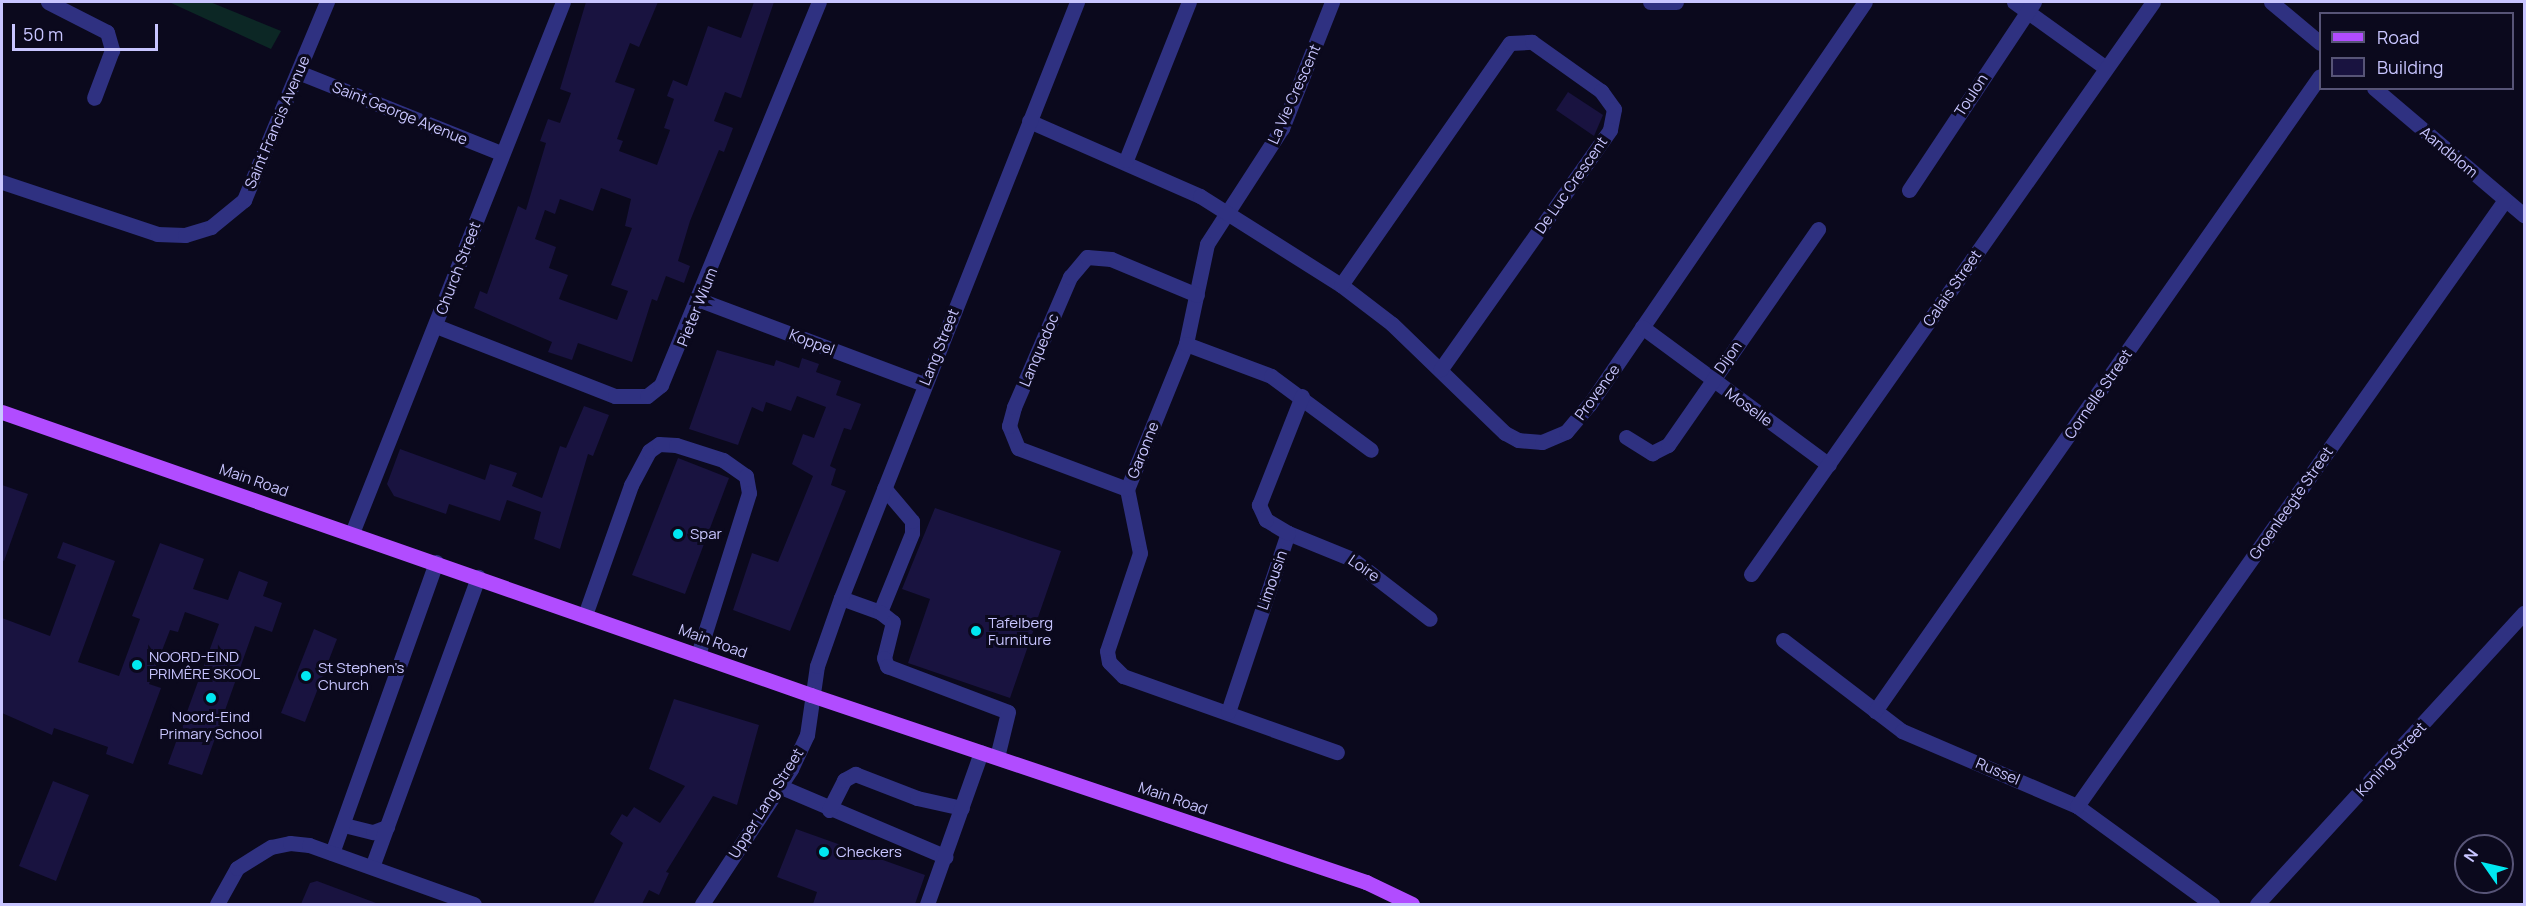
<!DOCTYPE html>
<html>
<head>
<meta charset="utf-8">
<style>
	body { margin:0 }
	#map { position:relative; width:2526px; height:906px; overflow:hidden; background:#0b091d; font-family:Manrope,sans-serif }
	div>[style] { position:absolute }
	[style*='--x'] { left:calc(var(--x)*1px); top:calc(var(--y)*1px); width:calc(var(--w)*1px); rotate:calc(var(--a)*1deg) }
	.green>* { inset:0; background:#0c2725 }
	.building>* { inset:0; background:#191340 }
	.minor>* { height:15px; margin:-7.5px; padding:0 7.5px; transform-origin:7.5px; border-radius:7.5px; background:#2f3181 }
	.major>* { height:15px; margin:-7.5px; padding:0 7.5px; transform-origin:7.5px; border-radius:7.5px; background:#b14cff }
	.dots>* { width:16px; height:16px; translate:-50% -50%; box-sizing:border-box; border:3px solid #0b091d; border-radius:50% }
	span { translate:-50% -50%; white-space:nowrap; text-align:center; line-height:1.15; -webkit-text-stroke:6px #0b091d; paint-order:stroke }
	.street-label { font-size:15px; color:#c8c5ff }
	.poi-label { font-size:15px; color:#c8c5ff }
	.left { translate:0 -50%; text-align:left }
	.frame { position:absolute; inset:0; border:3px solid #c8c5ff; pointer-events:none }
	.legend { position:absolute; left:2319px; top:12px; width:195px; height:78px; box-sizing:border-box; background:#0b091d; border:2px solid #575477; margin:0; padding:8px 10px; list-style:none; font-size:18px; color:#c8c5ff }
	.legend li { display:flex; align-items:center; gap:12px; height:30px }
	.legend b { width:30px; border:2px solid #575477 }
	.north { position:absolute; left:2454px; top:834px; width:60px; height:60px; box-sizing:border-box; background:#0b091d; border:2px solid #575477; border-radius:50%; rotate:304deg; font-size:16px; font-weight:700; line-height:24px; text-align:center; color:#c8c5ff }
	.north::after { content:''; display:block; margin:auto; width:21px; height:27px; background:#00e7f0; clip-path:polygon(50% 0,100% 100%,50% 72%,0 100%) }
	.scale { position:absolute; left:12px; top:24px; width:146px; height:27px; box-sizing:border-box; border:3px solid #c8c5ff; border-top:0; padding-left:8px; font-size:18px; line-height:21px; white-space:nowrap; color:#c8c5ff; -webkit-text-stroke:4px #0b091d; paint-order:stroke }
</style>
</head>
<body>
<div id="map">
	<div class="green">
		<i style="clip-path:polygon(169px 2px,210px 2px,281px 31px,271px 49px)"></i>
	</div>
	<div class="building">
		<i style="clip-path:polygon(evenodd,586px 2px,658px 2px,639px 47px,630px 43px,615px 82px,635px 89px,617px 139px,623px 141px,619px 151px,657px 165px,670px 130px,664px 128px,674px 99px,667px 96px,673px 80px,687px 86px,708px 26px,741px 38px,754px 2px,774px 2px,741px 98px,725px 92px,714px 121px,733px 128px,724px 152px,719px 150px,690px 221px,678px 261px,690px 266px,684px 283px,666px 276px,657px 301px,652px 299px,632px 362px,578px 343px,572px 360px,548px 352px,552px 342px,474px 308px,480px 291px,487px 294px,518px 206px,526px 210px,546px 143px,540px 141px,548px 119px,560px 123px,571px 93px,560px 89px,586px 2px,601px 188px,631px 199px,625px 226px,632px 228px,611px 285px,628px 291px,617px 320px,559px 299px,568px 275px,549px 268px,556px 247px,535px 239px,545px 210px,555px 214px,560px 199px,593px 211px,601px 188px)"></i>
		<i style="clip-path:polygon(1568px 92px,1603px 115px,1594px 136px,1556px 110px)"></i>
		<i style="clip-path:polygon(717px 350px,774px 366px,776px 360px,799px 368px,802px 358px,819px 364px,816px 372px,841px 381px,836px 395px,861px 404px,851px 430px,844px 428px,830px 466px,836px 469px,831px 485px,846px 491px,790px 631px,733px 610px,752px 553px,778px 562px,813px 476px,792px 464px,803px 434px,814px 438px,826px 407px,797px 396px,791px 411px,766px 402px,763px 412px,752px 407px,738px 445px,689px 429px)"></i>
		<i style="clip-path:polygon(584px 406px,609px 415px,593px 456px,588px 454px,560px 549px,534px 539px,541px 512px,507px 500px,500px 521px,449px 504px,446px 514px,394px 496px,387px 484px,400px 449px,485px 480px,490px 464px,517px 473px,512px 486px,542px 498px,560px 446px,566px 448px)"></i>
		<i style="clip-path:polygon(678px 458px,729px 478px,685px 594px,632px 575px)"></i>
		<i style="clip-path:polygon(2px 485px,28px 494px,4px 561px,2px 560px)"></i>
		<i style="clip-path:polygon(935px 508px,1061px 551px,1010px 698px,908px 663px,930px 599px,902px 589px)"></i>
		<i style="clip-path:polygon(63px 542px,115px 561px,78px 662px,119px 676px,140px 619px,132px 616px,160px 543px,204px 559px,193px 589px,228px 600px,239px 571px,268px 582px,263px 596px,282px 603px,272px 632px,255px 626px,202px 775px,168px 764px,219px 624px,185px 612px,178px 632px,170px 630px,149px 684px,161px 688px,133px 764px,106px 754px,108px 747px,54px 728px,52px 735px,2px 713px,2px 618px,50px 636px,76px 565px,57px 558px)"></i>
		<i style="clip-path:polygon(314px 629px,337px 639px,305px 722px,281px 713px)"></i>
		<i style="clip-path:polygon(674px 699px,759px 725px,737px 805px,713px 796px,666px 872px,669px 873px,659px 895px,649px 890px,642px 904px,593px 904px,623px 843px,610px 834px,622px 814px,627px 817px,634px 807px,660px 823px,685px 786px,649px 769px)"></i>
		<i style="clip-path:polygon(53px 781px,89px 795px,56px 881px,19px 866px)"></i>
		<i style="clip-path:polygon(796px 829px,925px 875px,915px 904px,813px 904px,817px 892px,777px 877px)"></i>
		<i style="clip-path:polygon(317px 881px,376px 903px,375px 904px,301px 904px,310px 883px)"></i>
	</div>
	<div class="minor">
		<i style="--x:48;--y:2;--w:66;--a:27"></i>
		<i style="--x:107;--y:32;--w:19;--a:74"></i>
		<i style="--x:112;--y:50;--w:51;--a:110.6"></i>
		<i style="--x:1332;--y:2;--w:136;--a:111.6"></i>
		<i style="--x:1282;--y:128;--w:138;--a:122.9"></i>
		<i style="--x:1207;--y:244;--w:102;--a:101.9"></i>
		<i style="--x:1186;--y:344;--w:157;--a:112.1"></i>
		<i style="--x:1127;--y:489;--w:65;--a:78.5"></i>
		<i style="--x:1140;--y:553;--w:103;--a:108.6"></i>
		<i style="--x:1107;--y:651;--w:11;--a:80"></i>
		<i style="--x:1109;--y:662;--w:20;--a:45"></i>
		<i style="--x:1123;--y:676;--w:227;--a:19.6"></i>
		<i style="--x:1650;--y:2;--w:26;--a:0"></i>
		<i style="--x:2014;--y:2;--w:113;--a:35.7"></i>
		<i style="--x:2271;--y:2;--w:64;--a:39.9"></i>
		<i style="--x:298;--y:72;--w:219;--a:21.8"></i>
		<i style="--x:2374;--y:88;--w:197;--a:40.3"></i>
		<i style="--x:1029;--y:121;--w:187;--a:23.7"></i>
		<i style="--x:1200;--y:196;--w:167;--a:32.3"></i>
		<i style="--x:1341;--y:285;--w:64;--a:37.4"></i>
		<i style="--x:1392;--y:324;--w:157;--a:44"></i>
		<i style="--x:1505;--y:433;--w:15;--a:28"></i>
		<i style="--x:1518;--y:440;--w:24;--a:5"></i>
		<i style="--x:1542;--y:442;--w:26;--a:-23"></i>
		<i style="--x:1566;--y:432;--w:35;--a:-50"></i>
		<i style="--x:1589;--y:405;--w:488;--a:-55.6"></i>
		<i style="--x:1126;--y:160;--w:170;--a:-68.3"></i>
		<i style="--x:2;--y:182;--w:163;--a:18.5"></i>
		<i style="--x:157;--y:234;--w:28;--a:2"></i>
		<i style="--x:185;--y:235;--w:27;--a:-17"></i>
		<i style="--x:211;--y:227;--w:43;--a:-39.3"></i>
		<i style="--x:244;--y:200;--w:215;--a:-67.3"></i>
		<i style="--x:1909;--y:190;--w:226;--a:-56.4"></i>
		<i style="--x:1341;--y:285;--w:295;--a:-55.1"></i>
		<i style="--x:1510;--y:43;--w:22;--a:-3"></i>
		<i style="--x:1532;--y:42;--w:85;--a:35.4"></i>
		<i style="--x:1601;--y:91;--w:22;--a:54"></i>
		<i style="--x:1614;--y:109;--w:21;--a:101"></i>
		<i style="--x:1610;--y:130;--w:293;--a:125.3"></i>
		<i style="--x:700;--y:300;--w:239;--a:20.6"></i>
		<i style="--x:436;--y:326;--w:192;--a:21.4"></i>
		<i style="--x:615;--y:396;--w:32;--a:0"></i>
		<i style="--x:647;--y:396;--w:18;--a:-38"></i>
		<i style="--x:661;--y:385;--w:414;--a:-67.6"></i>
		<i style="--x:1642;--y:327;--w:232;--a:36.4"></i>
		<i style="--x:1186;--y:344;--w:91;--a:20.6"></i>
		<i style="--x:1271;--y:376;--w:124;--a:36.5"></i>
		<i style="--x:1626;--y:437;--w:31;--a:32"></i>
		<i style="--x:1652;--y:453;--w:18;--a:-27"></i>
		<i style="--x:1668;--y:445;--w:263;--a:-55.2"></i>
		<i style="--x:1127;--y:489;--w:116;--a:-159.4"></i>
		<i style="--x:1018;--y:448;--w:24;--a:-112"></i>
		<i style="--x:1009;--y:426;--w:20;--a:-75"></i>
		<i style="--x:1014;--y:407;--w:142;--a:-66.7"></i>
		<i style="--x:1070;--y:277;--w:26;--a:-50"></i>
		<i style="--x:1087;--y:257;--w:24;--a:5"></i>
		<i style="--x:1111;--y:259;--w:93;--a:22.7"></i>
		<i style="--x:352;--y:533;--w:571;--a:-68.33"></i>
		<i style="--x:1288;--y:533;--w:69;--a:22.1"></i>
		<i style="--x:1352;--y:559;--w:98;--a:37.6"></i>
		<i style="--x:1751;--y:574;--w:699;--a:-54.9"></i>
		<i style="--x:841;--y:598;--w:41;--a:19.7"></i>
		<i style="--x:880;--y:612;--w:85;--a:-67.9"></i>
		<i style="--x:912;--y:533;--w:12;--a:-90"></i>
		<i style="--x:912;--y:521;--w:43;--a:-130.3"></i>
		<i style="--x:880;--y:612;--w:16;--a:38"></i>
		<i style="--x:893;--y:622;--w:37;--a:104"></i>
		<i style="--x:884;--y:658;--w:9;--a:69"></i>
		<i style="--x:887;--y:666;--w:129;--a:20.8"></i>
		<i style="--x:1008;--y:712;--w:46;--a:103.7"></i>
		<i style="--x:585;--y:615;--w:138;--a:-70.5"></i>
		<i style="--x:631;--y:485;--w:38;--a:-62"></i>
		<i style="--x:649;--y:451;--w:12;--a:-35"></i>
		<i style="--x:659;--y:444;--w:17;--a:3"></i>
		<i style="--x:676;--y:445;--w:49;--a:17.7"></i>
		<i style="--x:723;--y:460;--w:28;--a:35"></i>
		<i style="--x:746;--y:476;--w:17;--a:80"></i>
		<i style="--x:749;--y:493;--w:170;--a:107.5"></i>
		<i style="--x:1783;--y:640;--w:150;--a:37.4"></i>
		<i style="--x:1902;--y:731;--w:190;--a:23.2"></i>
		<i style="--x:2077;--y:806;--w:167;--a:36"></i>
		<i style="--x:1875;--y:711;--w:775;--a:-54.98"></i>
		<i style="--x:1228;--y:712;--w:189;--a:-71.5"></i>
		<i style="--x:1288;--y:533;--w:26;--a:-149"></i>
		<i style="--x:1266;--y:520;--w:17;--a:-115"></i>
		<i style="--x:1259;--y:505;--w:117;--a:-68.5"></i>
		<i style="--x:779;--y:786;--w:181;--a:23"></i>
		<i style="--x:2077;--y:806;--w:742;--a:-54.77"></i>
		<i style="--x:829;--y:810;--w:34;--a:-63"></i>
		<i style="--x:844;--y:780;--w:13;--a:-29"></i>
		<i style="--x:855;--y:774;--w:66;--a:21.2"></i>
		<i style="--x:917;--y:798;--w:46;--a:12.5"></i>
		<i style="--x:344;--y:825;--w:30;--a:14"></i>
		<i style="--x:373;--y:832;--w:15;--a:-20"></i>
		<i style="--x:332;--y:853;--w:309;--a:-70.3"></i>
		<i style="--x:372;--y:867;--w:309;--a:-69.9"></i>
		<i style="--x:217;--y:904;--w:41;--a:-60.9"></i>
		<i style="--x:237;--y:868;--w:40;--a:-32"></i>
		<i style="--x:271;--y:847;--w:19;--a:-12"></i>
		<i style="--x:290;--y:843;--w:19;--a:6"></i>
		<i style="--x:309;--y:845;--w:175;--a:19.7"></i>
		<i style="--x:702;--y:904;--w:162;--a:-56.6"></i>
		<i style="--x:791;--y:769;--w:38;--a:-65"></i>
		<i style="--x:807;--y:735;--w:70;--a:-81.8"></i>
		<i style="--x:817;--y:666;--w:72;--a:-70.6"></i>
		<i style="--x:841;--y:598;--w:641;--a:-68.4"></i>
		<i style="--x:927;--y:904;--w:161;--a:-70.4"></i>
		<i style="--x:2257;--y:904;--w:395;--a:-47.5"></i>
	</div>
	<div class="major">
		<i style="--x:2;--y:412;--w:857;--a:19.28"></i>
		<i style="--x:811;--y:695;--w:586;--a:18.62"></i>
		<i style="--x:1366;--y:882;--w:51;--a:25.6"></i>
	</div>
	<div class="dots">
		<i style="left:678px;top:534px;background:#00e7f0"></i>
		<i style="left:976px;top:631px;background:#00e7f0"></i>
		<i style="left:137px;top:665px;background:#00e7f0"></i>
		<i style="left:306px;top:676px;background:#00e7f0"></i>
		<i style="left:211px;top:698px;background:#00e7f0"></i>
		<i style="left:824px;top:852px;background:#00e7f0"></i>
	</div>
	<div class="street-label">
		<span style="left:1294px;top:94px;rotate:-66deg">La Vie Crescent</span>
		<span style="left:1971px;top:95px;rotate:-57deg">Toulon</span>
		<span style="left:400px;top:113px;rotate:22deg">Saint George Avenue</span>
		<span style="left:277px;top:122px;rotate:-67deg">Saint Francis Avenue</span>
		<span style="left:2449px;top:152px;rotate:40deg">Aandblom</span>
		<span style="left:1571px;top:185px;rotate:-55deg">De Luc Crescent</span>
		<span style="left:458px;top:268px;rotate:-69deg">Church Street</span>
		<span style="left:1952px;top:288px;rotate:-55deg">Calais Street</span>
		<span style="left:697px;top:307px;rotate:-68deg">Pieter Wium</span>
		<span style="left:812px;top:342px;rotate:21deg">Koppel</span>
		<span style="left:939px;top:347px;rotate:-68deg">Lang Street</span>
		<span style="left:1039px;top:350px;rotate:-67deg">Lanquedoc</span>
		<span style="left:1728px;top:357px;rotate:-55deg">Dijon</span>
		<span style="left:1597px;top:392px;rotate:-54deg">Provence</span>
		<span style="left:2098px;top:394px;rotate:-55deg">Cornelle Street</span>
		<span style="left:1749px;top:407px;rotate:36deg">Moselle</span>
		<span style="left:1143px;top:450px;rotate:-68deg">Garonne</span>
		<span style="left:254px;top:480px;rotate:19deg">Main Road</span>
		<span style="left:2291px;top:503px;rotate:-55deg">Groenleegte Street</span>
		<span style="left:1364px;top:568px;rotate:35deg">Loire</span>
		<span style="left:1272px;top:580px;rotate:-71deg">Limousin</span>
		<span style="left:713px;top:641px;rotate:20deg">Main Road</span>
		<span style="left:2391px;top:759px;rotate:-47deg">Koning Street</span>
		<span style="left:1998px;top:771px;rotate:23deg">Russel</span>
		<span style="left:1173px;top:798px;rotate:19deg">Main Road</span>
		<span style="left:766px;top:803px;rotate:-58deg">Upper Lang Street</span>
	</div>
	<div class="poi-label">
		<span class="left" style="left:690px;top:534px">Spar</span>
		<span class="left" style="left:988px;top:631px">Tafelberg<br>Furniture</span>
		<span class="left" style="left:149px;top:665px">NOORD-EIND<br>PRIMÊRE SKOOL</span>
		<span class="left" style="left:318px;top:676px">St Stephen's<br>Church</span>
		<span style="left:211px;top:725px">Noord-Eind<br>Primary School</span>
		<span class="left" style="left:836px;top:852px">Checkers</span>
	</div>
	<div class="frame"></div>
	<ul class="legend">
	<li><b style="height:8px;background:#b14cff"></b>Road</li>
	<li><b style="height:16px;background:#191340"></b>Building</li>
	</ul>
	<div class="north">N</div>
	<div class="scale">50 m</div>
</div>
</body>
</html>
